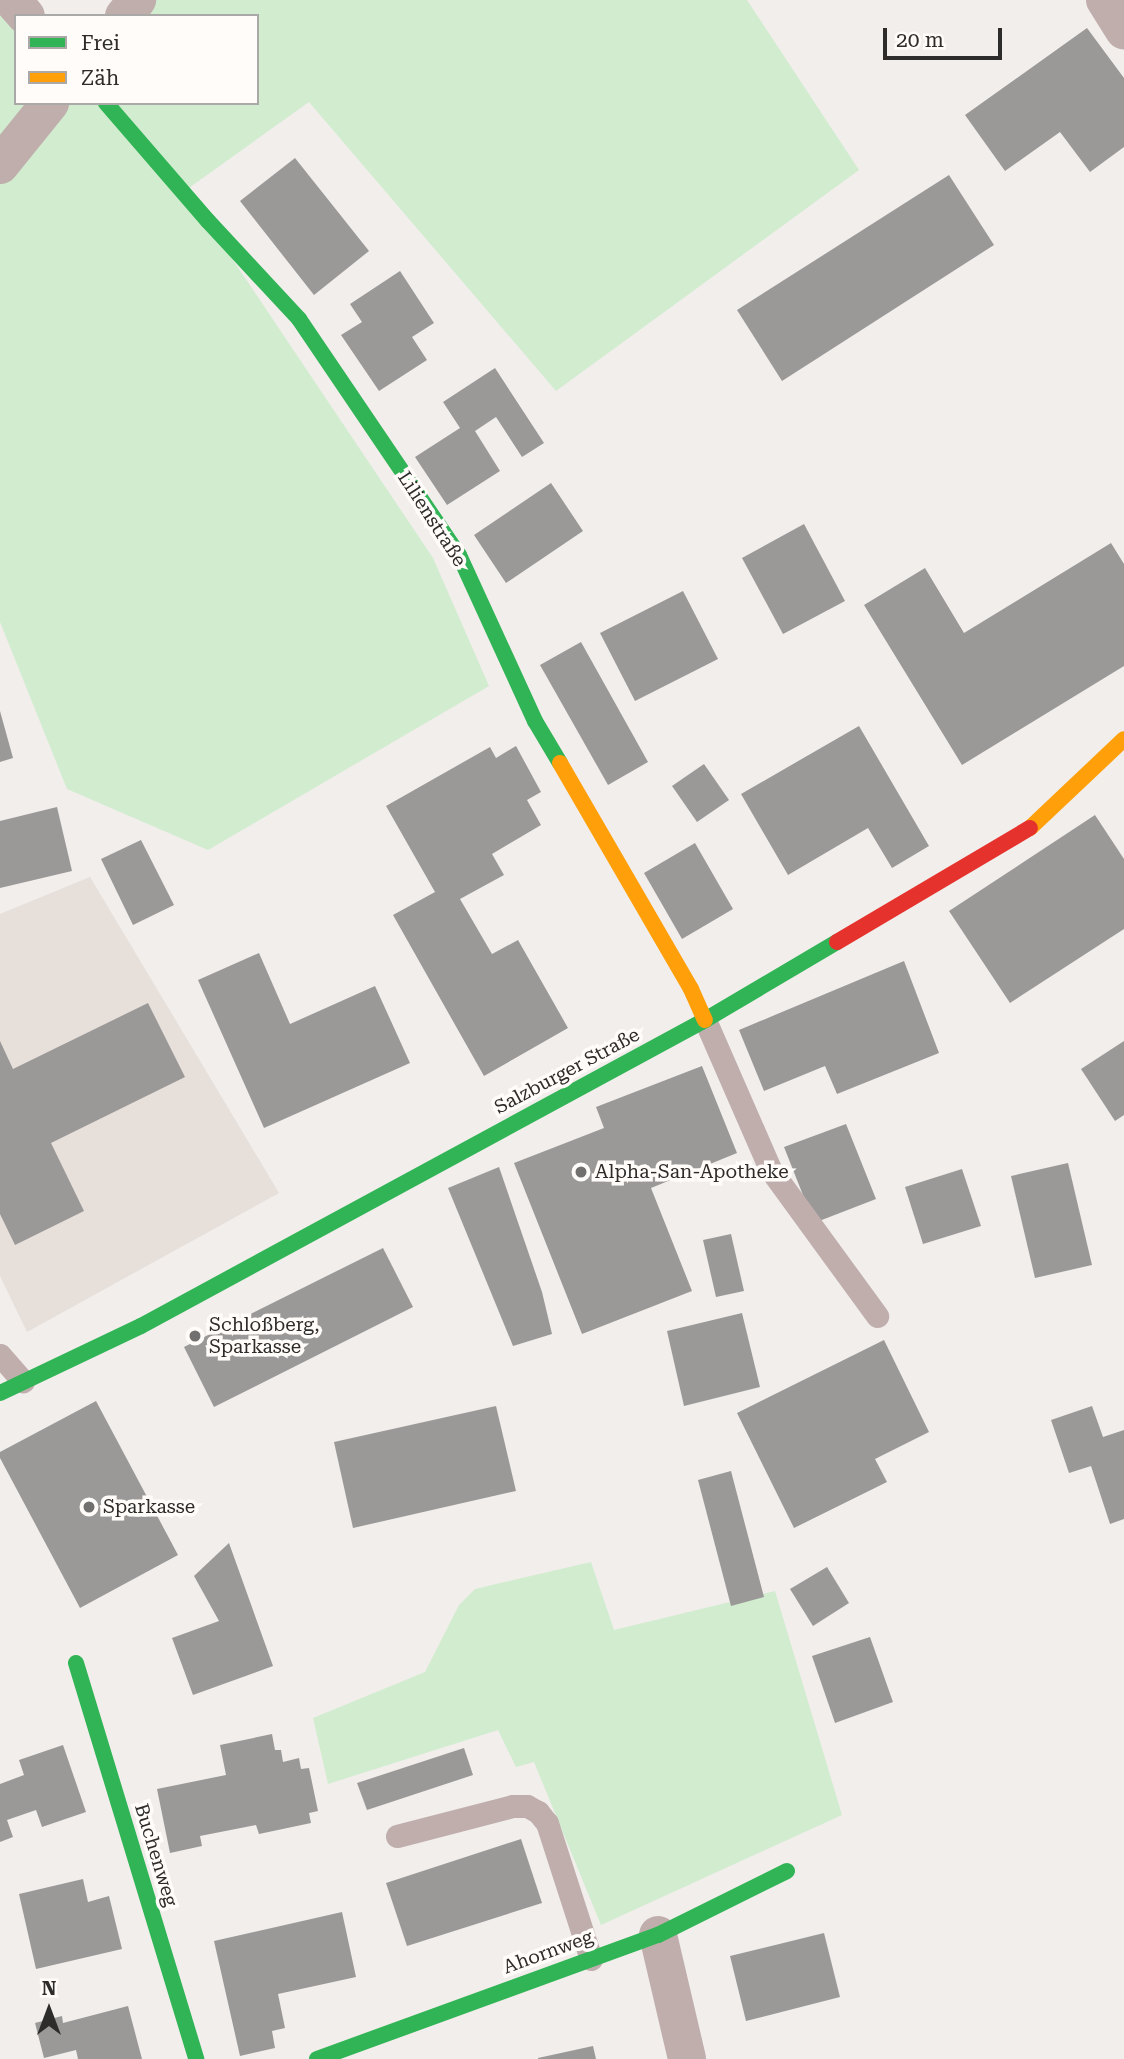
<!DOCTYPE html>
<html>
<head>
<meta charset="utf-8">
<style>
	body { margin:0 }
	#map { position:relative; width:1124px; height:2059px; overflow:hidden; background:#f1eeec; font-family:"Roboto Serif",serif }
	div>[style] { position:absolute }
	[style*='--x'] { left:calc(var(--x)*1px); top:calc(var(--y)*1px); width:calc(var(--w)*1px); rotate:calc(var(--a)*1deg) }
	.built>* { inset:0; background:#e6dfda }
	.green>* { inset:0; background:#d2eccf }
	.building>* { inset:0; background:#9b9998 }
	.lane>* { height:23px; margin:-11.5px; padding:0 11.5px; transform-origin:11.5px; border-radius:11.5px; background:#c0aead }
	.street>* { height:38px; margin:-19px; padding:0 19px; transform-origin:19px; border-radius:19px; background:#c0aead }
	.fast>* { height:16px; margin:-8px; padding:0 8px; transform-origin:8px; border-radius:8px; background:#30b455 }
	.slow>* { height:16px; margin:-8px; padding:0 8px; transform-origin:8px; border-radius:8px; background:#ff9f0a }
	.jam>* { height:16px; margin:-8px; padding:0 8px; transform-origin:8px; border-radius:8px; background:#e5322d }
	.dots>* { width:19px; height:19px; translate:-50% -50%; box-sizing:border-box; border:4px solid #fffcf9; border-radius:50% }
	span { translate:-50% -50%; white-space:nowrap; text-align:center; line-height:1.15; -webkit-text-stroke:7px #fffcf9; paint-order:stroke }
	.street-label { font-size:19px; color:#2e2c2b }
	.poi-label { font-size:19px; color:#2e2c2b }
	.left { translate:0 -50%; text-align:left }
	.legend { position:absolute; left:14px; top:14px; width:245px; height:91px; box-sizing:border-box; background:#fffcf9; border:2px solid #aba9a7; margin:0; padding:9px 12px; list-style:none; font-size:21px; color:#2e2c2b }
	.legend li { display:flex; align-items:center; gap:14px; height:35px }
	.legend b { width:35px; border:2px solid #aba9a7 }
	.north { position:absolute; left:14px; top:1975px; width:70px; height:70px; -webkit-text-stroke:5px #fffcf9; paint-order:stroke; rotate:0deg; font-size:19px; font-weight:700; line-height:28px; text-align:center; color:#2e2c2b }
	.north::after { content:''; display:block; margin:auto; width:24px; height:32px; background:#2e2c2b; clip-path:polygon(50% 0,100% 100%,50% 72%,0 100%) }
	.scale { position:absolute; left:883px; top:28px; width:119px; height:32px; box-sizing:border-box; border:4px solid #2e2c2b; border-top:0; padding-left:9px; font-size:21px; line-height:24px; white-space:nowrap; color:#2e2c2b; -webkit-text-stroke:5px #fffcf9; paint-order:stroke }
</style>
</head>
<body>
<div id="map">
	<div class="built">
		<i style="clip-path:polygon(90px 877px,279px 1193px,27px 1332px,0 1276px,0 914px)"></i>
	</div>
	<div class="green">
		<i style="clip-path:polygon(147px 0,747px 0,859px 170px,556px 391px,309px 102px,186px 190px,433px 558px,489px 686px,208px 850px,67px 789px,0 622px,0 8px,16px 27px,16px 103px,257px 103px,257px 16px,134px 16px)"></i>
		<i style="clip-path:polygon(591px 1562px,614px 1630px,775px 1591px,842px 1815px,601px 1925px,534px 1762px,516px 1767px,498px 1730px,328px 1784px,313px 1718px,425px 1672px,459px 1605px,475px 1589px)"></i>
	</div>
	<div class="building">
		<i style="clip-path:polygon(1087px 28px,1124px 78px,1124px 147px,1090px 172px,1060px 132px,1005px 171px,965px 115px)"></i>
		<i style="clip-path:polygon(295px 158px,369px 251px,314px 295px,240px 201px)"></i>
		<i style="clip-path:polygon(949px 175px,994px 245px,782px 381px,737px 310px)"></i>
		<i style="clip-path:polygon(400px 271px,434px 323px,412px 337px,427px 360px,379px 391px,341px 335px,362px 322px,350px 304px)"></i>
		<i style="clip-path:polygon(495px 368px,544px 443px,522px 457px,496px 417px,475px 431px,500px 471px,447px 505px,415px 457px,460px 428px,443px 402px)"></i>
		<i style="clip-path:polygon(551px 483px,583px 531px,506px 583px,474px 535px)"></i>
		<i style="clip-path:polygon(804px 524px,845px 601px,783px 634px,742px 558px)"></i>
		<i style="clip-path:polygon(1111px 543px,1124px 564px,1124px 666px,962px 765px,864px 605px,925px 568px,964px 633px)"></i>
		<i style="clip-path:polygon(683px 591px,718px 659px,635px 701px,600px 633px)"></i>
		<i style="clip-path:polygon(581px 642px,648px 762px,608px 785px,540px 665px)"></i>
		<i style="clip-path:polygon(0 711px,13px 758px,0 762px)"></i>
		<i style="clip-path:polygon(859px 726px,929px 846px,892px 868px,868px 828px,788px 875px,741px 794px)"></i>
		<i style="clip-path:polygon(516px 746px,541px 792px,527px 800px,541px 825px,492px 854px,504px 875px,460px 899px,492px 954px,518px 940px,568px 1028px,484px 1076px,393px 915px,435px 892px,386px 806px,490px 747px,496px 758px)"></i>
		<i style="clip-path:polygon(704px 764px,729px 800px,697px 822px,672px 786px)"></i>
		<i style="clip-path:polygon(57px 807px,72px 871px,0 888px,0 821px)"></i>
		<i style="clip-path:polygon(1095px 815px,1124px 859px,1124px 929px,1010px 1003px,949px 911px)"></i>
		<i style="clip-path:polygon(141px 840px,174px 905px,133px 925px,101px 859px)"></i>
		<i style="clip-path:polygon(695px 843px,733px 909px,682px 939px,644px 873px)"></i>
		<i style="clip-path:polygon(259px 953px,290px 1024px,375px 986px,410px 1063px,264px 1128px,198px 980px)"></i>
		<i style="clip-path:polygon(904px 961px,939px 1053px,837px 1094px,825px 1066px,764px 1091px,739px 1030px)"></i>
		<i style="clip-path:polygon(148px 1003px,185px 1077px,51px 1143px,84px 1211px,15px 1245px,0 1214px,0 1041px,13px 1069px)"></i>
		<i style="clip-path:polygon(1124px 1041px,1124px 1115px,1115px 1121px,1081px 1069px)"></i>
		<i style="clip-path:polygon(702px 1066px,737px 1153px,651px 1188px,692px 1291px,582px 1334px,514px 1163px,604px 1128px,596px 1107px)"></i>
		<i style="clip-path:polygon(846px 1124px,876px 1199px,814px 1223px,784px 1147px)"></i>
		<i style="clip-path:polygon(1068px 1163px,1092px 1265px,1035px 1278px,1011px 1176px)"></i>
		<i style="clip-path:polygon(499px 1167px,542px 1292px,552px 1334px,513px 1346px,448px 1188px)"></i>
		<i style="clip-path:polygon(962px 1169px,981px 1226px,923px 1244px,905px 1187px)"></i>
		<i style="clip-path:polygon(731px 1234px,744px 1291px,716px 1297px,703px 1240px)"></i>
		<i style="clip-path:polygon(383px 1248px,413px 1307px,214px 1407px,184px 1347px)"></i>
		<i style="clip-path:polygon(742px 1313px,760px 1387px,684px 1406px,667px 1331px)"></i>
		<i style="clip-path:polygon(884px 1340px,929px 1432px,875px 1459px,887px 1482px,794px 1528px,737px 1413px)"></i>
		<i style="clip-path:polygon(96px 1401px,178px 1555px,80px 1608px,0 1458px,0 1452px)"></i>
		<i style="clip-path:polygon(496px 1406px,516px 1491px,353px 1528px,334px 1442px)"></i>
		<i style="clip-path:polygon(1092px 1406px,1103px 1437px,1124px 1430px,1124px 1519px,1110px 1524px,1091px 1466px,1069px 1473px,1051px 1420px)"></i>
		<i style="clip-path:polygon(731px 1471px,764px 1597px,731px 1606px,698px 1480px)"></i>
		<i style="clip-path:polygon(229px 1543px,273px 1666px,193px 1695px,172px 1638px,219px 1621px,194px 1576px)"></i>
		<i style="clip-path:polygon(827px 1567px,849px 1603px,813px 1626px,790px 1589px)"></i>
		<i style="clip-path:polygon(870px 1637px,893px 1702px,835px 1723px,812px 1656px)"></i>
		<i style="clip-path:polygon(272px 1734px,275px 1750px,281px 1750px,283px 1762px,299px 1758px,301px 1769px,309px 1768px,318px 1811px,309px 1813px,311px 1823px,259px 1834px,256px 1825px,200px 1836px,202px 1846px,170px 1853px,157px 1789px,226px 1775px,220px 1745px)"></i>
		<i style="clip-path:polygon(63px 1745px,86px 1812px,42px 1827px,36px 1810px,7px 1820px,13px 1837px,0 1842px,0 1784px,24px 1775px,19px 1760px)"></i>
		<i style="clip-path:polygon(464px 1748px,473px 1775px,367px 1810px,357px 1783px)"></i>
		<i style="clip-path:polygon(521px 1839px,542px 1903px,407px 1946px,386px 1883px)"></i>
		<i style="clip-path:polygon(83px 1879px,88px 1902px,109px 1896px,122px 1949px,36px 1969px,19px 1894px)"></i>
		<i style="clip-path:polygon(342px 1912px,356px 1977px,278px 1994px,285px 2028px,272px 2031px,275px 2048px,240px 2056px,214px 1941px)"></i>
		<i style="clip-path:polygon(824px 1933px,840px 1997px,746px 2021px,730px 1956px)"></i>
		<i style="clip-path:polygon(128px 2006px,142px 2059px,78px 2059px,76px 2050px,44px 2058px,35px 2023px,62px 2016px,63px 2023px)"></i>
		<i style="clip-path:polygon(593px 2046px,596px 2059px,538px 2059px,538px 2058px)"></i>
	</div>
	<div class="lane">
		<i style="--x:705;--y:1020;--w:163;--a:66.4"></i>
		<i style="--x:770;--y:1169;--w:182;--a:53.9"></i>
		<i style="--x:0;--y:1355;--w:35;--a:49"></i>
		<i style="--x:397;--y:1836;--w:120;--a:-14.5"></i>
		<i style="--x:513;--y:1806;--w:14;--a:0"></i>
		<i style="--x:527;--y:1806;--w:13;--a:29"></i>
		<i style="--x:538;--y:1812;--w:14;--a:51"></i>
		<i style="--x:547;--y:1823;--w:143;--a:72.1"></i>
	</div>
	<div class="street">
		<i style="--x:12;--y:0;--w:21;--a:49"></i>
		<i style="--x:1105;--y:0;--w:36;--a:58"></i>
		<i style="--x:124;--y:16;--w:21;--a:-51"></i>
		<i style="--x:0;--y:165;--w:80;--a:-51.1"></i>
		<i style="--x:658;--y:1935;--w:127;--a:76.8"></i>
	</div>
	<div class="fast">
		<i style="--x:106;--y:103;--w:156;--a:49.2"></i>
		<i style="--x:208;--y:221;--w:134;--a:47.1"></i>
		<i style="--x:299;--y:319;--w:285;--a:55.9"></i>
		<i style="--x:459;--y:555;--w:183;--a:65.4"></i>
		<i style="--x:535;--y:721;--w:49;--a:59.2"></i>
		<i style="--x:0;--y:1393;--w:156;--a:-25.4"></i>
		<i style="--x:141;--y:1326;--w:642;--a:-28.48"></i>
		<i style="--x:705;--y:1020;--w:153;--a:-30.6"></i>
		<i style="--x:76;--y:1663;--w:414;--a:73.1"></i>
		<i style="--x:317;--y:2059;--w:363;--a:-20"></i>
		<i style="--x:658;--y:1935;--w:144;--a:-26.4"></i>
	</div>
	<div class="slow">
		<i style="--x:560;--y:763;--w:261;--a:59.9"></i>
		<i style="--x:691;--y:989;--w:34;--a:66"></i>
		<i style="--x:1030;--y:828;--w:129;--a:-43.4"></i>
	</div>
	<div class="jam">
		<i style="--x:837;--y:942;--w:224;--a:-30.6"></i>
	</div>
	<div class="dots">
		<i style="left:581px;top:1172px;background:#72706f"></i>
		<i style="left:195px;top:1336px;background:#72706f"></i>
		<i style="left:89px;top:1507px;background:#72706f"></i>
	</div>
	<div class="street-label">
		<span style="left:432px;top:519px;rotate:57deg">Lilienstraße</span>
		<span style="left:567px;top:1071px;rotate:-28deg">Salzburger Straße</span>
		<span style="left:156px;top:1855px;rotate:73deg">Buchenweg</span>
		<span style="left:548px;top:1952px;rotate:-20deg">Ahornweg</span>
	</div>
	<div class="poi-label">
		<span class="left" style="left:595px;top:1172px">Alpha-San-Apotheke</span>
		<span class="left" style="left:209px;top:1336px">Schloßberg,<br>Sparkasse</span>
		<span class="left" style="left:103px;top:1507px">Sparkasse</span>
	</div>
	<ul class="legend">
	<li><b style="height:9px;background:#30b455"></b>Frei</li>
	<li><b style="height:9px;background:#ff9f0a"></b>Zäh</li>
	</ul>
	<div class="north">N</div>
	<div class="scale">20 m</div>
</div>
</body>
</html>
